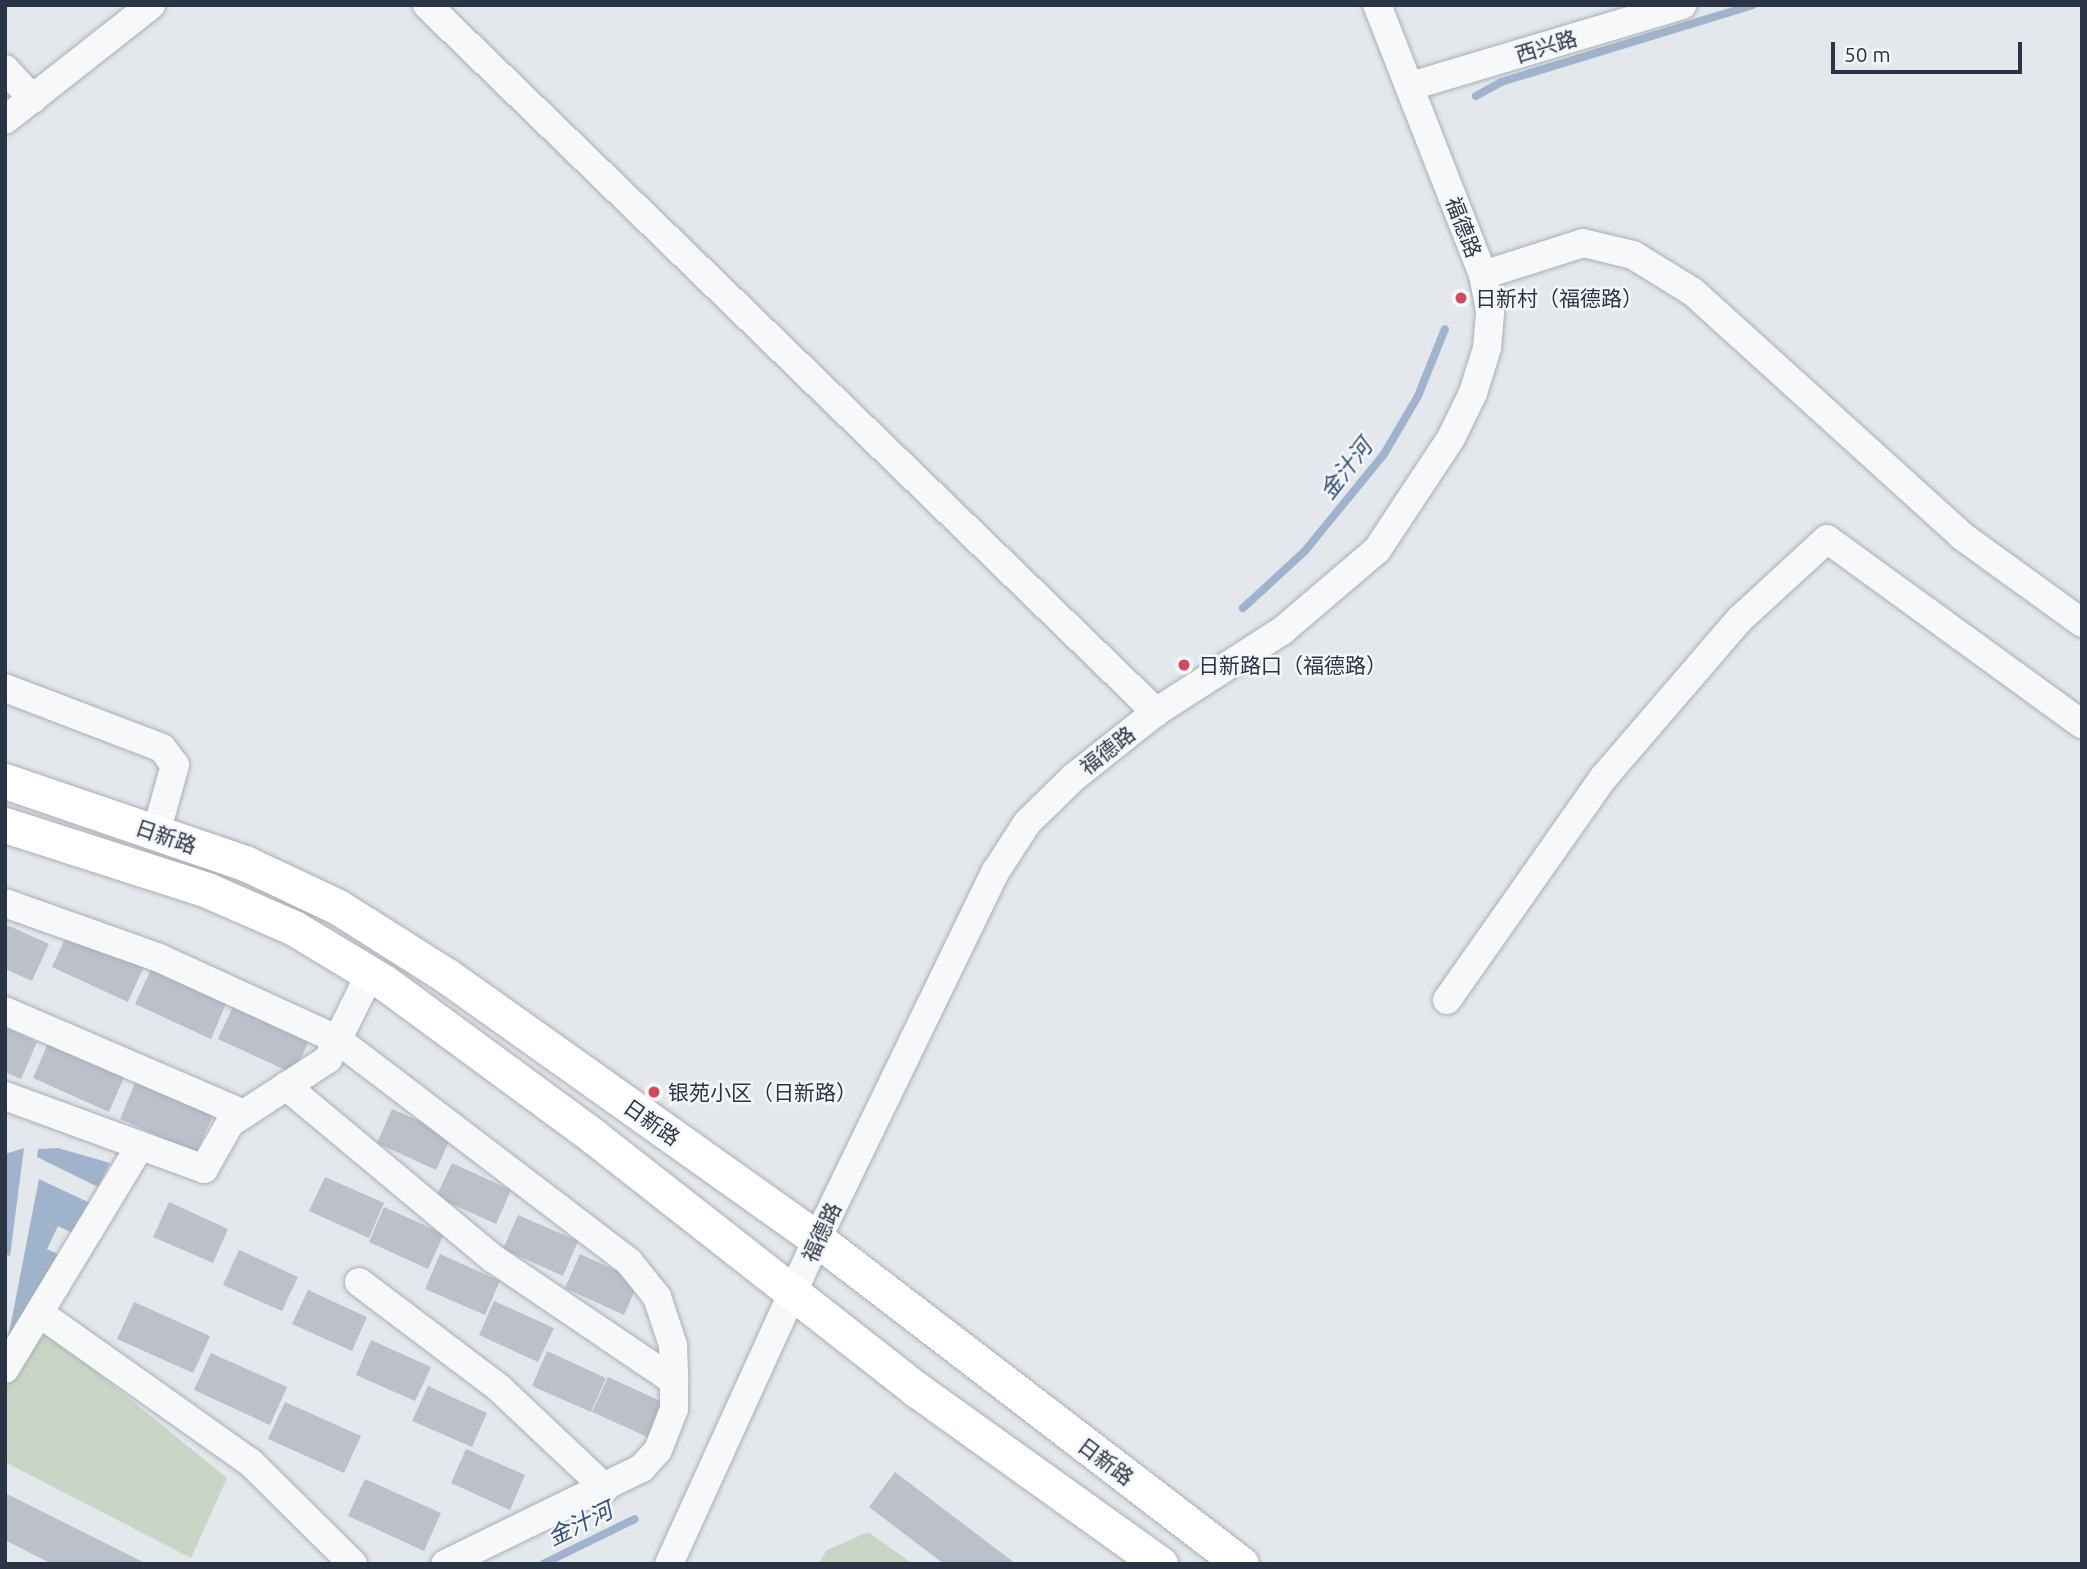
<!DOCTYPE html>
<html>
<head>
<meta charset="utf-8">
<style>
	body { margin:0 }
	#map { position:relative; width:2087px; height:1569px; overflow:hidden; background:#e4e7ec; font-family:Ubuntu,"Noto Sans SC",sans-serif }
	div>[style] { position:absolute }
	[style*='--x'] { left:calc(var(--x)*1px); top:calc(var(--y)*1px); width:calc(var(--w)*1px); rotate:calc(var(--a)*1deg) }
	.green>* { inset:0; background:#c9d6c5 }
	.water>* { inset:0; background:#9fb4cc }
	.stream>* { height:8px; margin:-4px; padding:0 4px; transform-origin:4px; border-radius:4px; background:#9fb4cc }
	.building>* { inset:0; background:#bbc0ca }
	.roads { filter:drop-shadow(0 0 2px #a9aeb7) drop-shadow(0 0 2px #a9aeb7) }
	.minor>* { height:28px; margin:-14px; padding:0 14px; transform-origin:14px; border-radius:14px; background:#f7f8fa }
	.major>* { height:35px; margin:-17.5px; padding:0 17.5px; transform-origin:17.5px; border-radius:17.5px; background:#fff }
	.dots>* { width:19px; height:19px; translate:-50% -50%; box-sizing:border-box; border:4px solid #f4f6f9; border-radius:50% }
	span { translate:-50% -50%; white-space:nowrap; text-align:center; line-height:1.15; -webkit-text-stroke:5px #f4f6f9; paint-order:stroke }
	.street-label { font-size:21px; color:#2b3445 }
	.poi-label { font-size:21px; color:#2b3445 }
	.left { translate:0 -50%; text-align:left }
	.water-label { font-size:23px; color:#34527a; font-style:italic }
	.frame { position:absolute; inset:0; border:7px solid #2b3445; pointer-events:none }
	.scale { position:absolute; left:1831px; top:42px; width:191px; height:32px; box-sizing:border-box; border:4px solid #2b3445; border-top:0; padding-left:9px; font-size:21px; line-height:24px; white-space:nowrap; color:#2b3445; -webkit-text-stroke:5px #f4f6f9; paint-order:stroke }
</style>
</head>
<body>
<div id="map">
	<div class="green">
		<i style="clip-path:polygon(40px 1326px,227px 1478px,191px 1558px,5px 1462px,5px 1387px)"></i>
		<i style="clip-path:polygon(868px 1532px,913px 1564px,818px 1564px,827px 1550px)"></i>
	</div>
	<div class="water">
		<i style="clip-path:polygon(24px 1148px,10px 1256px,5px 1254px,5px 1154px)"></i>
		<i style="clip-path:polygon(58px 1148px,110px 1163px,98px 1187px,37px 1157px,38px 1149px)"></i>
		<i style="clip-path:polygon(39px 1179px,90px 1203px,75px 1234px,58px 1226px,47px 1249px,64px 1257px,8px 1338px)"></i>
	</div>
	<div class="stream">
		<i style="--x:1476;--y:96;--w:29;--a:-29"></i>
		<i style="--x:1501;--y:82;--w:264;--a:-17"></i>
		<i style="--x:1243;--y:608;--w:84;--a:-42.6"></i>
		<i style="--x:1305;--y:551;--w:125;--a:-50.8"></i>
		<i style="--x:1384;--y:454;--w:67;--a:-59.6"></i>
		<i style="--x:1418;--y:396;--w:72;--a:-68.1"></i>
		<i style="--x:543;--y:1564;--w:102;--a:-26.1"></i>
	</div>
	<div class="building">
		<i style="clip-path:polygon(5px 924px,49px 944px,32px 981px,5px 969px)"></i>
		<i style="clip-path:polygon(69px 930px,145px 964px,128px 1002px,52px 967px)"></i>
		<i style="clip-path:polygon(152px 967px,227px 1001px,211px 1039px,135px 1004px)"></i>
		<i style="clip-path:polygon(235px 1002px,311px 1036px,294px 1074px,218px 1039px)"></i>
		<i style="clip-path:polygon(5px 1027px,37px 1042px,21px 1079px,5px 1072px)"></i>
		<i style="clip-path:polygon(49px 1041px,125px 1075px,109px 1112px,33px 1078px)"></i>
		<i style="clip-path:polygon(136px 1081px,213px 1116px,196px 1153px,120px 1119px)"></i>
		<i style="clip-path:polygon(392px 1109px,452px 1135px,436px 1170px,377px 1143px)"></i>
		<i style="clip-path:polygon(452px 1163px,511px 1190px,496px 1224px,436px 1197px)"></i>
		<i style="clip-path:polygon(325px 1177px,384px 1203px,369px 1238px,309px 1211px)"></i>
		<i style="clip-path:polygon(169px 1202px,228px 1229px,213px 1263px,153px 1237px)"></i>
		<i style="clip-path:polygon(384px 1207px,444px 1234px,428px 1269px,369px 1242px)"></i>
		<i style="clip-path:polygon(518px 1215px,578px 1241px,563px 1276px,503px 1249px)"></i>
		<i style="clip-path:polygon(239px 1250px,298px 1277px,282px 1311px,223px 1285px)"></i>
		<i style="clip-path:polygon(440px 1254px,500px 1281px,485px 1315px,425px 1289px)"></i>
		<i style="clip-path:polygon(580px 1254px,639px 1281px,624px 1315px,565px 1288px)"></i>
		<i style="clip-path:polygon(308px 1290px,367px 1317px,352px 1351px,292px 1324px)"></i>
		<i style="clip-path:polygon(494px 1301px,554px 1328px,538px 1362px,479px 1335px)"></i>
		<i style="clip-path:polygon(134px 1302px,210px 1336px,193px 1373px,117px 1339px)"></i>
		<i style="clip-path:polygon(371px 1340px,431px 1367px,415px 1401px,356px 1375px)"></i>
		<i style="clip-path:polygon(547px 1351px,606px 1378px,591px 1412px,532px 1386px)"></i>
		<i style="clip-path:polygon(211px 1353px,287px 1387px,270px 1425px,194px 1390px)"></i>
		<i style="clip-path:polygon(608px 1377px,667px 1404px,652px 1439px,592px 1412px)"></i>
		<i style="clip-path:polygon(428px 1386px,487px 1413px,472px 1447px,412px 1421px)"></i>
		<i style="clip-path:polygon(285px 1402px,361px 1436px,344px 1473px,268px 1439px)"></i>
		<i style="clip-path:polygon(466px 1449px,525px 1475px,510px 1510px,451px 1483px)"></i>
		<i style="clip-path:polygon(895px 1472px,1016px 1564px,944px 1564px,869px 1507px)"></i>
		<i style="clip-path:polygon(365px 1479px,441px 1513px,424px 1551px,348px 1516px)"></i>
		<i style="clip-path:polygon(5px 1493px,147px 1564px,52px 1564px,5px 1540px)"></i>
	</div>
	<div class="roads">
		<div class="minor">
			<i style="--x:427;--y:5;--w:1016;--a:44.12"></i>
			<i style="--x:5;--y:69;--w:41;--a:47"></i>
			<i style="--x:1411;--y:86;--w:283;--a:-16.6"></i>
			<i style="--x:5;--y:120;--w:186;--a:-38.2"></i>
			<i style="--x:1483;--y:275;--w:105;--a:-17.7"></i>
			<i style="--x:1583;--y:243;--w:51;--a:13.5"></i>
			<i style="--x:1633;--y:255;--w:70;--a:31.7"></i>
			<i style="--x:1693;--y:292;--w:363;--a:42.2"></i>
			<i style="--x:1962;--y:536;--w:148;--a:35.9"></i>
			<i style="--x:5;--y:688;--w:168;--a:20.9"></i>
			<i style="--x:162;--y:748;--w:21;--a:53"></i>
			<i style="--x:175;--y:765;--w:71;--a:105.6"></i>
			<i style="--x:5;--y:903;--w:161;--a:19.6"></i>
			<i style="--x:157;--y:957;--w:199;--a:24.6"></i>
			<i style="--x:338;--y:1040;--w:366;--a:37.3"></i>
			<i style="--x:629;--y:1262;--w:45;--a:51.3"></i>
			<i style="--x:657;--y:1297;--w:51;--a:71.6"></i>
			<i style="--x:673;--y:1345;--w:36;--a:88"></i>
			<i style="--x:674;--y:1381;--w:28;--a:90"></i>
			<i style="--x:674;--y:1409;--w:44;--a:111.3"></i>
			<i style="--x:658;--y:1450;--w:24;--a:132"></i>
			<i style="--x:642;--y:1468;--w:219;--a:154"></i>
			<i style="--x:1447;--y:1000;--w:273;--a:-54.9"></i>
			<i style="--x:1604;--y:777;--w:208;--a:-49.3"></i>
			<i style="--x:1740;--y:619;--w:118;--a:-42.6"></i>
			<i style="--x:1827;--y:539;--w:315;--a:36"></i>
			<i style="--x:5;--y:1011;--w:260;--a:23.3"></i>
			<i style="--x:286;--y:1086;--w:271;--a:39.8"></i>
			<i style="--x:494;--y:1259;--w:217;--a:34.1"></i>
			<i style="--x:5;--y:1096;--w:212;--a:20.1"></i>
			<i style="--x:204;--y:1169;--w:53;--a:-60.5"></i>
			<i style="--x:230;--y:1123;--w:117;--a:-33.1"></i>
			<i style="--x:328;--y:1059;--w:95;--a:-63.7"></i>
			<i style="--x:359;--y:1282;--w:176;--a:37.1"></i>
			<i style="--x:499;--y:1388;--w:146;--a:43.3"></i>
			<i style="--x:42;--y:1315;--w:255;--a:35.3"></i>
			<i style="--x:250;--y:1462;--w:145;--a:44.7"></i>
			<i style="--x:5;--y:1369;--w:261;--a:-58.8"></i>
			<i style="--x:669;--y:1564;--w:357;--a:-65.5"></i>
			<i style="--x:817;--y:1239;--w:409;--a:-64.1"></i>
			<i style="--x:996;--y:871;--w:57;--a:-57.1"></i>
			<i style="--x:1027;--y:823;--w:66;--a:-44.4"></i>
			<i style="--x:1074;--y:777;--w:105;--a:-38.4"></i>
			<i style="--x:1156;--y:712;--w:151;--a:-32.8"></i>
			<i style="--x:1283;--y:630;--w:123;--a:-40.4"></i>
			<i style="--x:1377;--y:550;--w:134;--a:-56.5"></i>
			<i style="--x:1451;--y:438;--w:50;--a:-63.9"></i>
			<i style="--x:1473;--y:393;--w:47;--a:-72.7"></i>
			<i style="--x:1487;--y:348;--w:37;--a:-85"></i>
			<i style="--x:1490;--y:311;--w:37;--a:-101"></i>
			<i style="--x:1483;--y:275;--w:290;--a:-111.4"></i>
		</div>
		<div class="major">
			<i style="--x:5;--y:781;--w:256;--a:18.9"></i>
			<i style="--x:247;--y:864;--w:101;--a:25.3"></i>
			<i style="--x:338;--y:907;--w:129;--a:32.3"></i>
			<i style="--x:447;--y:976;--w:454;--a:35.4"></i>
			<i style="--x:817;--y:1239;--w:534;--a:37.47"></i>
			<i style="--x:5;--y:825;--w:212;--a:17.8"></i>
			<i style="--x:207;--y:890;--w:95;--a:23.6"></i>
			<i style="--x:294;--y:928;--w:106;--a:31.1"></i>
			<i style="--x:385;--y:983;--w:258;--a:36.3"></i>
			<i style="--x:593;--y:1136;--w:412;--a:38.1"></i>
			<i style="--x:917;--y:1390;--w:299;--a:35.6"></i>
		</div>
	</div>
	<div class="dots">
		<i style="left:1461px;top:298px;background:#d1495b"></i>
		<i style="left:1184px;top:665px;background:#d1495b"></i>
		<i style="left:654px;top:1092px;background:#d1495b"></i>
	</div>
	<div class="street-label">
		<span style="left:1546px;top:46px;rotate:-17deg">西兴路</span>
		<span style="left:1464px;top:227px;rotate:69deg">福德路</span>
		<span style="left:1107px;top:750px;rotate:-38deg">福德路</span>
		<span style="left:166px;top:836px;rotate:19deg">日新路</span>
		<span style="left:652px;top:1122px;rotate:35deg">日新路</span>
		<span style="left:821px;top:1232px;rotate:-65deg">福德路</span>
		<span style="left:1106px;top:1461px;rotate:37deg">日新路</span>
	</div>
	<div class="poi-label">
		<span class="left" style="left:1475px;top:298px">日新村（福德路）</span>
		<span class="left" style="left:1198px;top:665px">日新路口（福德路）</span>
		<span class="left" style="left:668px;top:1092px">银苑小区（日新路）</span>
	</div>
	<div class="water-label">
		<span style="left:1346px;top:469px;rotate:-52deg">金汁河</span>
		<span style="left:580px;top:1524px;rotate:-26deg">金汁河</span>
	</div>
	<div class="frame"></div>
	<div class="scale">50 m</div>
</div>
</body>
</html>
